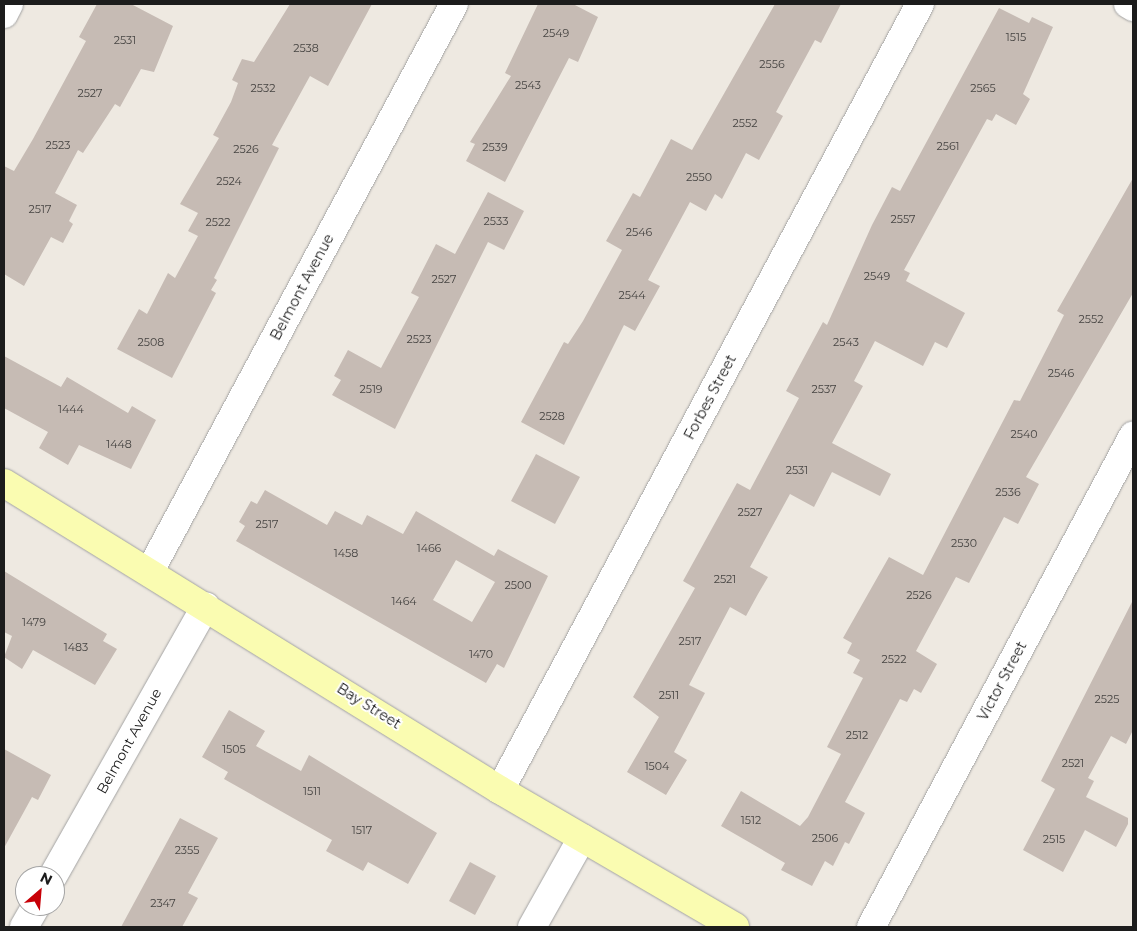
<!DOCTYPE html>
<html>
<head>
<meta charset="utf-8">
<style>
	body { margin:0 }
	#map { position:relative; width:1137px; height:931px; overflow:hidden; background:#eee9e1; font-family:Montserrat,sans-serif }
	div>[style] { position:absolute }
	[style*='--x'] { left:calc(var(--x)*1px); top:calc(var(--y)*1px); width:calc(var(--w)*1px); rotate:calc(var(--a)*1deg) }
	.building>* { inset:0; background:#c6bbb4 }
	.roads { filter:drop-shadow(0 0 1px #a3a3a3) drop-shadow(0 0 1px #a3a3a3) }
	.minor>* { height:28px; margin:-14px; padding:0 14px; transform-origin:14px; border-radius:14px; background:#fff }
	.secondary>* { height:28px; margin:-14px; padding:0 14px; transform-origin:14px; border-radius:14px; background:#fafcb1 }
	span { translate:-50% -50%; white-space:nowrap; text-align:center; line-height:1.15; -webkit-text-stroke:4px #fff; paint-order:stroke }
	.number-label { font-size:11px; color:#464442 }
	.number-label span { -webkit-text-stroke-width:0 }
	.street-label { font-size:14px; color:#1c1c1c }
	.frame { position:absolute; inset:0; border:5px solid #1c1c1c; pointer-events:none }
	.north { position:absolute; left:15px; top:866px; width:50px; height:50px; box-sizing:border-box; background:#fff; border:1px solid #a4a4a4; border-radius:50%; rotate:27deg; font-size:14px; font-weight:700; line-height:20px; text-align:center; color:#1c1c1c }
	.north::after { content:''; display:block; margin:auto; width:18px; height:22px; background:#c80007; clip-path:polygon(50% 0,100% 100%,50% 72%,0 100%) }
</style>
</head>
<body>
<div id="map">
	<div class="building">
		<i style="clip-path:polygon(97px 4px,131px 4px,173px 26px,154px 72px,141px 69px,120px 107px,115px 104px,83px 153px,78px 150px,55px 193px,77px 205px,69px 221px,73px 224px,63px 243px,51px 237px,24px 286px,4px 274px,4px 166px,14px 171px,33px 139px,86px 41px,79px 37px)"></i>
		<i style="clip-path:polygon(290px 4px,372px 4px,328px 86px,310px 76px,272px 145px,279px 148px,214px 278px,217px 280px,211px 290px,216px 293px,172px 378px,117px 349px,139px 309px,147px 314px,168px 273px,175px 278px,198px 236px,188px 231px,198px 213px,180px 204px,219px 138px,213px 135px,231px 102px,238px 83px,232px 80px,242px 59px,254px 62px)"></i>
		<i style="clip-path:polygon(538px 4px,573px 4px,598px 17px,578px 62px,569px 58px,505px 182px,466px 161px,475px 144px,470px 142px,511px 76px,505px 73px)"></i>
		<i style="clip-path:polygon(775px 4px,841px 4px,821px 43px,815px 40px,776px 112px,783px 116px,759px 160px,746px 153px,722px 199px,715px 194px,706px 211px,690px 202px,648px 280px,660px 286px,635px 331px,624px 325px,564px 445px,521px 422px,564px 342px,568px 344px,583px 321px,622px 250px,606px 241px,633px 193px,640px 197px,671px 139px,692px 150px)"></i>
		<i style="clip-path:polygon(999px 8px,1029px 23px,1032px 17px,1053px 27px,1023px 94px,1030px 99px,1016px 125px,996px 114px,992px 121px,987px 119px,904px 270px,910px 273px,906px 281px,965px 313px,947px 348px,935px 342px,923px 366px,875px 341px,854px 381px,863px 386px,832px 443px,891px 474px,880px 496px,832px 472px,814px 507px,790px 494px,750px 567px,768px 577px,758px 594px,746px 616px,730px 607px,689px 685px,705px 693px,674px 752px,687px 760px,666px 795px,627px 772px,659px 717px,633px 697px,695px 588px,683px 581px,737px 483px,750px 490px,799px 398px,786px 391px,823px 322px,827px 325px,872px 225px,892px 187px,900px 191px)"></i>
		<i style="clip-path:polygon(1133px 178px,1133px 293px,1026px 477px,1039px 484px,1018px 524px,1004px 517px,969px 583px,956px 577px,916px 651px,937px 664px,921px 693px,914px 689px,907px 702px,900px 699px,845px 802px,865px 813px,849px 844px,845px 842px,833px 866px,825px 861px,812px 886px,781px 870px,785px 863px,721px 826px,741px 791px,800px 826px,808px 817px,841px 754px,827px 747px,863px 678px,853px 673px,860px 660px,847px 653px,852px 643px,843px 638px,889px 557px,923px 575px,1014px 400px,1020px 401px,1060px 323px,1064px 315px,1057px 311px)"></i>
		<i style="clip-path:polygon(488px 192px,524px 211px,504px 250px,488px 242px,395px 429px,332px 395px,341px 380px,334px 376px,348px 350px,381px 368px,419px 297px,411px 293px,436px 244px,455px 254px)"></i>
		<i style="clip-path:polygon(4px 356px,61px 387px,67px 377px,128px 413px,132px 406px,156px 420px,131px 469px,79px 445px,68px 465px,39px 448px,48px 432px,4px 408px)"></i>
		<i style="clip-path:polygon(536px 454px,580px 477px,555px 524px,511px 501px)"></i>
		<i style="clip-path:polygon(evenodd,265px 490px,327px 525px,335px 511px,362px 525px,367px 515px,403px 534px,416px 511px,494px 556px,498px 549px,548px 576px,504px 668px,497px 664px,486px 683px,236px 541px,245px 526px,239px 522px,251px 501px,257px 504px,265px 490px,456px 560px,495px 582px,472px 622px,433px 600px,456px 560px)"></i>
		<i style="clip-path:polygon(4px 571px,107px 634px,103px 641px,117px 649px,95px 685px,33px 650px,22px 669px,4px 657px,12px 636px,4px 632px)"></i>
		<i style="clip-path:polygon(1133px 600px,1133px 730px,1126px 744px,1111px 736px,1088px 778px,1094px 781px,1086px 797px,1128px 818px,1128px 824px,1116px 847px,1085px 830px,1063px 872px,1023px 850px,1055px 789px,1041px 781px)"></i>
		<i style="clip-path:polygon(229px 710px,265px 731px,256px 746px,301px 771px,309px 755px,437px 833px,408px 884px,368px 862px,363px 871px,326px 851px,332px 840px,224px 779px,228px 772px,202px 757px)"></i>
		<i style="clip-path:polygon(4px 749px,51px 775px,38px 800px,32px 797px,4px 848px)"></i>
		<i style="clip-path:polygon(180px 818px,218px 838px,188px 893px,198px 898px,182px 927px,121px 927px)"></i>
		<i style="clip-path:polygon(470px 862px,496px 876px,475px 915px,449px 901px)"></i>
	</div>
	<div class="roads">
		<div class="minor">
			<i style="--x:1128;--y:4;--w:6;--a:31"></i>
			<i style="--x:4;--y:14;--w:11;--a:-63"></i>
			<i style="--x:150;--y:571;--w:643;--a:-61.8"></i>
			<i style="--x:500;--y:790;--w:891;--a:-61.88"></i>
			<i style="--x:53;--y:876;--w:310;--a:-60.5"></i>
			<i style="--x:24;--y:927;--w:24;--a:-60"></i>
			<i style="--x:532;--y:927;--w:102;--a:-60.7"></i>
			<i style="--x:871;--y:927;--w:557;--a:-61.92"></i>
		</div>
		<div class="secondary">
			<i style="--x:4;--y:483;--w:583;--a:31.76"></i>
			<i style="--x:500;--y:790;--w:272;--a:30.2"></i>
		</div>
	</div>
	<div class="number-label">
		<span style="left:556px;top:33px">2549</span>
		<span style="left:1016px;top:37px">1515</span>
		<span style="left:125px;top:40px">2531</span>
		<span style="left:306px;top:48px">2538</span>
		<span style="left:772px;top:64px">2556</span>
		<span style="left:528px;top:85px">2543</span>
		<span style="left:263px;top:88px">2532</span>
		<span style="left:983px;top:88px">2565</span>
		<span style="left:90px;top:93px">2527</span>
		<span style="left:745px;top:123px">2552</span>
		<span style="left:58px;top:145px">2523</span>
		<span style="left:948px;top:146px">2561</span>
		<span style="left:495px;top:147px">2539</span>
		<span style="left:246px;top:149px">2526</span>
		<span style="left:699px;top:177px">2550</span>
		<span style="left:229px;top:181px">2524</span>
		<span style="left:40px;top:209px">2517</span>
		<span style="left:903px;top:219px">2557</span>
		<span style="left:496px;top:221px">2533</span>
		<span style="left:218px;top:222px">2522</span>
		<span style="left:639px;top:232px">2546</span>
		<span style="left:877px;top:276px">2549</span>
		<span style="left:444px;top:279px">2527</span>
		<span style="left:632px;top:295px">2544</span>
		<span style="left:1091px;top:319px">2552</span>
		<span style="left:419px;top:339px">2523</span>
		<span style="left:151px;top:342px">2508</span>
		<span style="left:846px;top:342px">2543</span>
		<span style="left:1061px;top:373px">2546</span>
		<span style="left:371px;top:389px">2519</span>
		<span style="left:824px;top:389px">2537</span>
		<span style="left:71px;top:409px">1444</span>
		<span style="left:552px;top:416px">2528</span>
		<span style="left:1024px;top:434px">2540</span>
		<span style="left:119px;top:444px">1448</span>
		<span style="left:797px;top:470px">2531</span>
		<span style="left:1008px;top:492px">2536</span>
		<span style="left:750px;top:512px">2527</span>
		<span style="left:267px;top:524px">2517</span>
		<span style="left:964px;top:543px">2530</span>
		<span style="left:429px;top:548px">1466</span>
		<span style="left:346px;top:553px">1458</span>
		<span style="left:725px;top:579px">2521</span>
		<span style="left:518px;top:585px">2500</span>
		<span style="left:919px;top:595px">2526</span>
		<span style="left:404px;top:601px">1464</span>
		<span style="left:34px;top:622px">1479</span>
		<span style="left:690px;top:641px">2517</span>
		<span style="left:76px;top:647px">1483</span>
		<span style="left:481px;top:654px">1470</span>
		<span style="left:894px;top:659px">2522</span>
		<span style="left:669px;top:695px">2511</span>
		<span style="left:1107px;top:699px">2525</span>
		<span style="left:857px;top:735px">2512</span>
		<span style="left:234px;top:749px">1505</span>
		<span style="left:1073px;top:763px">2521</span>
		<span style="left:657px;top:766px">1504</span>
		<span style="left:312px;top:791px">1511</span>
		<span style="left:751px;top:820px">1512</span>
		<span style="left:362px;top:830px">1517</span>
		<span style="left:825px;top:838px">2506</span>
		<span style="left:1054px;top:839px">2515</span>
		<span style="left:187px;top:850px">2355</span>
		<span style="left:163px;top:903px">2347</span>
	</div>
	<div class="street-label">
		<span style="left:302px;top:287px;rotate:-62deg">Belmont Avenue</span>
		<span style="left:710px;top:397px;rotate:-62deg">Forbes Street</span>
		<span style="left:1002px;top:681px;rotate:-62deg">Victor Street</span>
		<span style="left:369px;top:706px;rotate:32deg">Bay Street</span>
		<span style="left:129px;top:741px;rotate:-61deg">Belmont Avenue</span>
	</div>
	<div class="frame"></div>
	<div class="north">N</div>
</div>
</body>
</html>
